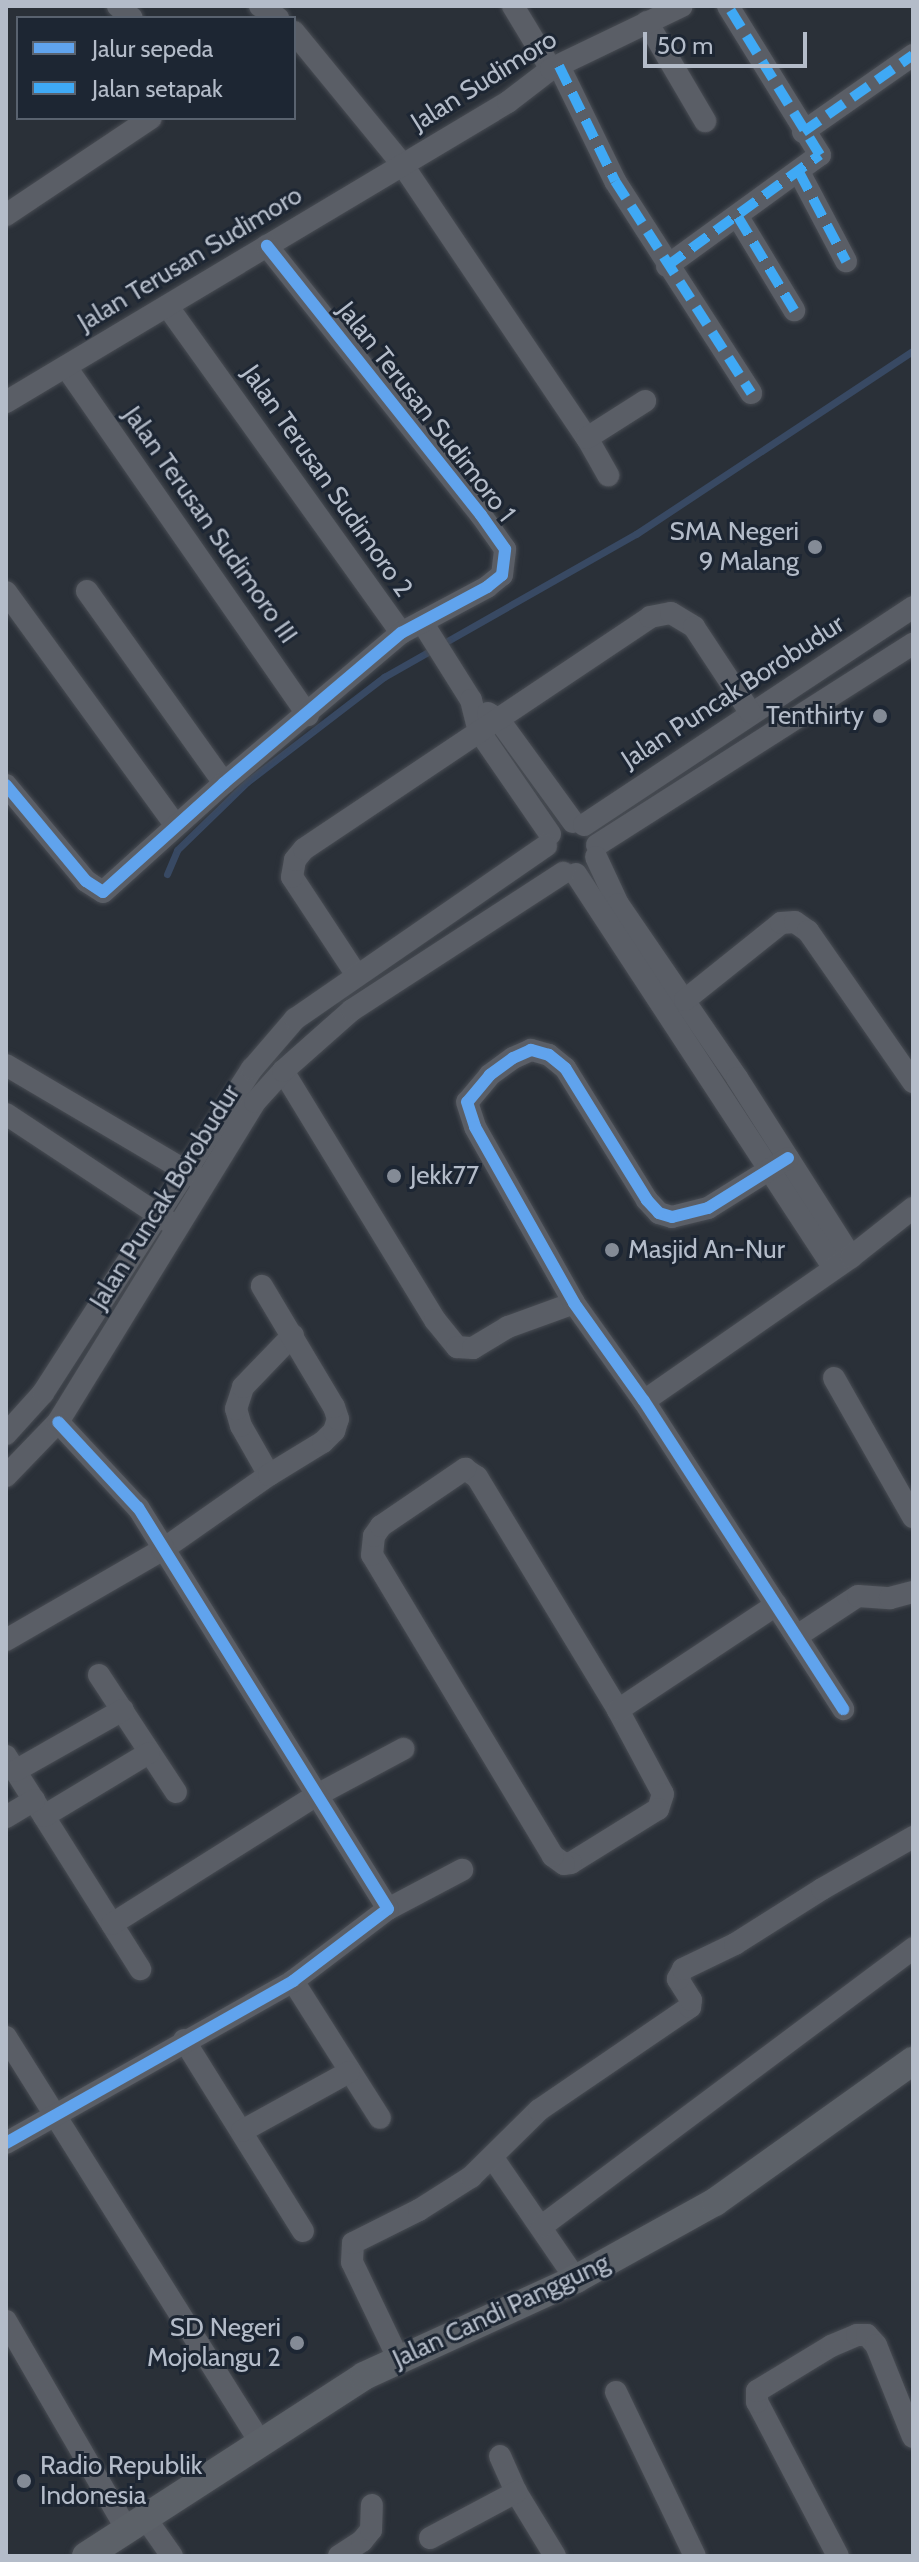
<!DOCTYPE html>
<html>
<head>
<meta charset="utf-8">
<style>
	body { margin:0 }
	#map { position:relative; width:919px; height:2562px; overflow:hidden; background:#2a3038; font-family:Cabin,sans-serif }
	div>[style] { position:absolute }
	[style*='--x'] { left:calc(var(--x)*1px); top:calc(var(--y)*1px); width:calc(var(--w)*1px); rotate:calc(var(--a)*1deg) }
	.stream>* { height:7px; margin:-3.5px; padding:0 3.5px; transform-origin:3.5px; border-radius:3.5px; background:#384963 }
	.roads { filter:drop-shadow(0 0 2px #484c53) drop-shadow(0 0 2px #484c53) }
	.minor>* { height:22px; margin:-11px; padding:0 11px; transform-origin:11px; border-radius:11px; background:#5a5e66 }
	.major>* { height:28px; margin:-14px; padding:0 14px; transform-origin:14px; border-radius:14px; background:#5c6168 }
	.quiet>* { height:10px; margin-top:-5px; transform-origin:0; background:repeating-linear-gradient(90deg,#3fa9f5 0 20px,transparent 0 30px) }
	.cycleway>* { height:12px; margin:-6px; padding:0 6px; transform-origin:6px; border-radius:6px; background:#60a3ed }
	.dots>* { width:22px; height:22px; translate:-50% -50%; box-sizing:border-box; border:4px solid #1d2633; border-radius:50% }
	span { translate:-50% -50%; white-space:nowrap; text-align:center; line-height:1.15; -webkit-text-stroke:6px #1d2633; paint-order:stroke }
	.street-label { font-size:26px; color:#b4bcc9 }
	.poi-label { font-size:26px; color:#b4bcc9 }
	.right { translate:-100% -50%; text-align:right }
	.left { translate:0 -50%; text-align:left }
	.frame { position:absolute; inset:0; border:8px solid #b4bcc9; pointer-events:none }
	.legend { position:absolute; left:16px; top:16px; width:280px; height:104px; box-sizing:border-box; background:#1d2633; border:2px solid #59626f; margin:0; padding:10px 14px; list-style:none; font-size:24px; color:#b4bcc9 }
	.legend li { display:flex; align-items:center; gap:16px; height:40px }
	.legend b { width:40px; border:2px solid #59626f }
	.scale { position:absolute; left:643px; top:32px; width:164px; height:36px; box-sizing:border-box; border:4px solid #b4bcc9; border-top:0; padding-left:10px; font-size:24px; line-height:28px; white-space:nowrap; color:#b4bcc9; -webkit-text-stroke:6px #1d2633; paint-order:stroke }
</style>
</head>
<body>
<div id="map">
	<div class="stream">
		<i style="--x:167;--y:874;--w:26;--a:-67"></i>
		<i style="--x:177;--y:850;--w:98;--a:-44.2"></i>
		<i style="--x:247;--y:782;--w:173;--a:-37.5"></i>
		<i style="--x:384;--y:677;--w:290;--a:-29.6"></i>
		<i style="--x:636;--y:534;--w:332;--a:-33.5"></i>
	</div>
	<div class="roads">
		<div class="minor">
			<i style="--x:118;--y:6;--w:18;--a:41"></i>
			<i style="--x:260;--y:6;--w:22;--a:34"></i>
			<i style="--x:513;--y:6;--w:74;--a:58.9"></i>
			<i style="--x:647;--y:22;--w:115;--a:59.6"></i>
			<i style="--x:294;--y:32;--w:171;--a:50.7"></i>
			<i style="--x:402;--y:164;--w:331;--a:56"></i>
			<i style="--x:587;--y:438;--w:43;--a:60.4"></i>
			<i style="--x:559;--y:66;--w:128;--a:64"></i>
			<i style="--x:615;--y:181;--w:252;--a:57.3"></i>
			<i style="--x:803;--y:132;--w:134;--a:-35"></i>
			<i style="--x:799;--y:172;--w:101;--a:62.2"></i>
			<i style="--x:6;--y:215;--w:174;--a:-33.8"></i>
			<i style="--x:738;--y:217;--w:109;--a:58.9"></i>
			<i style="--x:667;--y:266;--w:189;--a:-36"></i>
			<i style="--x:820;--y:155;--w:175;--a:-121.7"></i>
			<i style="--x:168;--y:307;--w:401;--a:54.4"></i>
			<i style="--x:66;--y:367;--w:424;--a:55.2"></i>
			<i style="--x:6;--y:402;--w:585;--a:-30.86"></i>
			<i style="--x:508;--y:102;--w:54;--a:-37.5"></i>
			<i style="--x:551;--y:69;--w:145;--a:-25.7"></i>
			<i style="--x:587;--y:438;--w:69;--a:-32.5"></i>
			<i style="--x:87;--y:591;--w:236;--a:54.5"></i>
			<i style="--x:6;--y:592;--w:289;--a:54"></i>
			<i style="--x:422;--y:622;--w:92;--a:57.9"></i>
			<i style="--x:471;--y:700;--w:32;--a:76"></i>
			<i style="--x:479;--y:731;--w:125;--a:55.4"></i>
			<i style="--x:488;--y:713;--w:13;--a:32"></i>
			<i style="--x:499;--y:720;--w:126;--a:54"></i>
			<i style="--x:6;--y:785;--w:125;--a:50.2"></i>
			<i style="--x:86;--y:881;--w:20;--a:33"></i>
			<i style="--x:103;--y:892;--w:163;--a:-42"></i>
			<i style="--x:224;--y:783;--w:232;--a:-40.3"></i>
			<i style="--x:401;--y:633;--w:98;--a:-28.1"></i>
			<i style="--x:487;--y:587;--w:19;--a:-39"></i>
			<i style="--x:502;--y:575;--w:26;--a:-83"></i>
			<i style="--x:505;--y:549;--w:42;--a:-125.2"></i>
			<i style="--x:481;--y:515;--w:344;--a:-128.5"></i>
			<i style="--x:584;--y:825;--w:395;--a:-33.5"></i>
			<i style="--x:597;--y:845;--w:375;--a:-32.5"></i>
			<i style="--x:596;--y:857;--w:52;--a:64.9"></i>
			<i style="--x:618;--y:904;--w:211;--a:55.6"></i>
			<i style="--x:737;--y:1078;--w:212;--a:57.5"></i>
			<i style="--x:576;--y:874;--w:471;--a:56.8"></i>
			<i style="--x:356;--y:974;--w:116;--a:-123.4"></i>
			<i style="--x:292;--y:877;--w:17;--a:-80"></i>
			<i style="--x:295;--y:860;--w:14;--a:-51"></i>
			<i style="--x:304;--y:849;--w:417;--a:-33.8"></i>
			<i style="--x:650;--y:617;--w:21;--a:-11"></i>
			<i style="--x:671;--y:613;--w:27;--a:31"></i>
			<i style="--x:694;--y:627;--w:102;--a:56.6"></i>
			<i style="--x:685;--y:1000;--w:123;--a:-38.7"></i>
			<i style="--x:781;--y:923;--w:14;--a:-4"></i>
			<i style="--x:795;--y:922;--w:16;--a:35"></i>
			<i style="--x:808;--y:931;--w:184;--a:55.2"></i>
			<i style="--x:6;--y:1065;--w:223;--a:30.5"></i>
			<i style="--x:283;--y:1071;--w:292;--a:58.6"></i>
			<i style="--x:435;--y:1320;--w:35;--a:51"></i>
			<i style="--x:457;--y:1347;--w:16;--a:4"></i>
			<i style="--x:473;--y:1348;--w:41;--a:-31"></i>
			<i style="--x:508;--y:1327;--w:70;--a:-20"></i>
			<i style="--x:6;--y:1114;--w:196;--a:33.5"></i>
			<i style="--x:788;--y:1158;--w:94;--a:148"></i>
			<i style="--x:708;--y:1208;--w:37;--a:166"></i>
			<i style="--x:672;--y:1217;--w:14;--a:-163"></i>
			<i style="--x:659;--y:1213;--w:18;--a:-133"></i>
			<i style="--x:647;--y:1200;--w:155;--a:-121.8"></i>
			<i style="--x:565;--y:1068;--w:21;--a:-141"></i>
			<i style="--x:549;--y:1055;--w:19;--a:-164"></i>
			<i style="--x:531;--y:1050;--w:20;--a:156"></i>
			<i style="--x:513;--y:1058;--w:29;--a:144"></i>
			<i style="--x:490;--y:1075;--w:35;--a:130"></i>
			<i style="--x:467;--y:1102;--w:26;--a:72"></i>
			<i style="--x:475;--y:1127;--w:202;--a:60.6"></i>
			<i style="--x:574;--y:1303;--w:120;--a:54.5"></i>
			<i style="--x:644;--y:1401;--w:367;--a:57.1"></i>
			<i style="--x:834;--y:1378;--w:160;--a:60.4"></i>
			<i style="--x:644;--y:1401;--w:252;--a:-34.8"></i>
			<i style="--x:851;--y:1257;--w:79;--a:-38.3"></i>
			<i style="--x:6;--y:1434;--w:55;--a:-47.9"></i>
			<i style="--x:43;--y:1393;--w:386;--a:-57.2"></i>
			<i style="--x:252;--y:1069;--w:66;--a:-49.3"></i>
			<i style="--x:295;--y:1019;--w:305;--a:-34.6"></i>
			<i style="--x:465;--y:1469;--w:14;--a:34"></i>
			<i style="--x:477;--y:1477;--w:272;--a:58.8"></i>
			<i style="--x:618;--y:1710;--w:95;--a:61.8"></i>
			<i style="--x:663;--y:1794;--w:16;--a:108"></i>
			<i style="--x:658;--y:1809;--w:102;--a:148.2"></i>
			<i style="--x:571;--y:1863;--w:7;--a:172"></i>
			<i style="--x:564;--y:1864;--w:14;--a:-144"></i>
			<i style="--x:553;--y:1856;--w:351;--a:-121"></i>
			<i style="--x:372;--y:1555;--w:19;--a:-84"></i>
			<i style="--x:374;--y:1536;--w:12;--a:-55"></i>
			<i style="--x:381;--y:1526;--w:102;--a:-34.2"></i>
			<i style="--x:269;--y:1475;--w:56;--a:-119.7"></i>
			<i style="--x:241;--y:1426;--w:18;--a:-106"></i>
			<i style="--x:236;--y:1409;--w:23;--a:-72"></i>
			<i style="--x:243;--y:1387;--w:72;--a:-46.1"></i>
			<i style="--x:6;--y:1476;--w:75;--a:-46.1"></i>
			<i style="--x:58;--y:1422;--w:376;--a:-58.4"></i>
			<i style="--x:255;--y:1102;--w:42;--a:-47.9"></i>
			<i style="--x:283;--y:1071;--w:92;--a:-41.5"></i>
			<i style="--x:352;--y:1010;--w:252;--a:-33"></i>
			<i style="--x:797;--y:1636;--w:73;--a:-33.3"></i>
			<i style="--x:858;--y:1596;--w:32;--a:4"></i>
			<i style="--x:890;--y:1598;--w:24;--a:-15"></i>
			<i style="--x:6;--y:1640;--w:180;--a:-30"></i>
			<i style="--x:162;--y:1550;--w:131;--a:-35"></i>
			<i style="--x:269;--y:1475;--w:63;--a:-31.4"></i>
			<i style="--x:323;--y:1442;--w:16;--a:-45"></i>
			<i style="--x:334;--y:1431;--w:13;--a:-72"></i>
			<i style="--x:338;--y:1419;--w:13;--a:-108"></i>
			<i style="--x:334;--y:1407;--w:141;--a:-120.8"></i>
			<i style="--x:99;--y:1675;--w:140;--a:56.7"></i>
			<i style="--x:618;--y:1710;--w:190;--a:-33.6"></i>
			<i style="--x:6;--y:1756;--w:252;--a:57.8"></i>
			<i style="--x:15;--y:1771;--w:124;--a:-29.5"></i>
			<i style="--x:44;--y:1816;--w:122;--a:-31"></i>
			<i style="--x:6;--y:1817;--w:33;--a:-31"></i>
			<i style="--x:388;--y:1909;--w:84;--a:-27.8"></i>
			<i style="--x:112;--y:1924;--w:242;--a:-32.2"></i>
			<i style="--x:317;--y:1795;--w:98;--a:-28.1"></i>
			<i style="--x:293;--y:1981;--w:162;--a:57.6"></i>
			<i style="--x:6;--y:2037;--w:478;--a:57.9"></i>
			<i style="--x:184;--y:2040;--w:225;--a:58.1"></i>
			<i style="--x:242;--y:2131;--w:122;--a:-28.9"></i>
			<i style="--x:6;--y:2143;--w:330;--a:-29.4"></i>
			<i style="--x:293;--y:1981;--w:119;--a:-37.2"></i>
			<i style="--x:388;--y:1909;--w:473;--a:-121.9"></i>
			<i style="--x:138;--y:1508;--w:117;--a:-132.9"></i>
			<i style="--x:493;--y:2158;--w:147;--a:55.6"></i>
			<i style="--x:542;--y:2226;--w:464;--a:-36.8"></i>
			<i style="--x:6;--y:2321;--w:241;--a:59.9"></i>
			<i style="--x:398;--y:2358;--w:106;--a:-115.6"></i>
			<i style="--x:352;--y:2262;--w:19;--a:-87"></i>
			<i style="--x:353;--y:2243;--w:74;--a:-26.6"></i>
			<i style="--x:419;--y:2210;--w:62;--a:-32.4"></i>
			<i style="--x:471;--y:2177;--w:95;--a:-44.6"></i>
			<i style="--x:539;--y:2110;--w:183;--a:-34.3"></i>
			<i style="--x:690;--y:2007;--w:7;--a:-82"></i>
			<i style="--x:691;--y:2000;--w:25;--a:-122"></i>
			<i style="--x:678;--y:1979;--w:11;--a:-63"></i>
			<i style="--x:683;--y:1969;--w:58;--a:-25.7"></i>
			<i style="--x:735;--y:1944;--w:103;--a:-32.3"></i>
			<i style="--x:822;--y:1889;--w:105;--a:-29.7"></i>
			<i style="--x:616;--y:2392;--w:182;--a:64.3"></i>
			<i style="--x:500;--y:2456;--w:39;--a:66"></i>
			<i style="--x:516;--y:2492;--w:75;--a:58.6"></i>
			<i style="--x:146;--y:2519;--w:45;--a:54.9"></i>
			<i style="--x:430;--y:2538;--w:98;--a:-28.1"></i>
			<i style="--x:339;--y:2556;--w:27;--a:-33"></i>
			<i style="--x:362;--y:2541;--w:14;--a:-51"></i>
			<i style="--x:371;--y:2530;--w:25;--a:-88"></i>
			<i style="--x:838;--y:2556;--w:174;--a:-117.7"></i>
			<i style="--x:757;--y:2402;--w:11;--a:-90"></i>
			<i style="--x:757;--y:2391;--w:87;--a:-31.3"></i>
			<i style="--x:831;--y:2346;--w:28;--a:-23"></i>
			<i style="--x:857;--y:2335;--w:10;--a:0"></i>
			<i style="--x:867;--y:2335;--w:13;--a:48"></i>
			<i style="--x:876;--y:2345;--w:99;--a:68.1"></i>
		</div>
		<div class="major">
			<i style="--x:86;--y:2556;--w:331;--a:-32.9"></i>
			<i style="--x:364;--y:2376;--w:233;--a:-24.6"></i>
			<i style="--x:576;--y:2279;--w:159;--a:-29"></i>
			<i style="--x:715;--y:2202;--w:243;--a:-35.5"></i>
		</div>
	</div>
	<div class="quiet">
		<i style="--x:559;--y:66;--w:128;--a:64"></i>
		<i style="--x:615;--y:181;--w:252;--a:57.3"></i>
		<i style="--x:803;--y:132;--w:134;--a:-35"></i>
		<i style="--x:799;--y:172;--w:101;--a:62.2"></i>
		<i style="--x:738;--y:217;--w:109;--a:58.9"></i>
		<i style="--x:667;--y:266;--w:189;--a:-36"></i>
		<i style="--x:820;--y:155;--w:175;--a:-121.7"></i>
	</div>
	<div class="cycleway">
		<i style="--x:6;--y:785;--w:125;--a:50.2"></i>
		<i style="--x:86;--y:881;--w:20;--a:33"></i>
		<i style="--x:103;--y:892;--w:163;--a:-42"></i>
		<i style="--x:224;--y:783;--w:232;--a:-40.3"></i>
		<i style="--x:401;--y:633;--w:98;--a:-28.1"></i>
		<i style="--x:487;--y:587;--w:19;--a:-39"></i>
		<i style="--x:502;--y:575;--w:26;--a:-83"></i>
		<i style="--x:505;--y:549;--w:42;--a:-125.2"></i>
		<i style="--x:481;--y:515;--w:344;--a:-128.5"></i>
		<i style="--x:788;--y:1158;--w:94;--a:148"></i>
		<i style="--x:708;--y:1208;--w:37;--a:166"></i>
		<i style="--x:672;--y:1217;--w:14;--a:-163"></i>
		<i style="--x:659;--y:1213;--w:18;--a:-133"></i>
		<i style="--x:647;--y:1200;--w:155;--a:-121.8"></i>
		<i style="--x:565;--y:1068;--w:21;--a:-141"></i>
		<i style="--x:549;--y:1055;--w:19;--a:-164"></i>
		<i style="--x:531;--y:1050;--w:20;--a:156"></i>
		<i style="--x:513;--y:1058;--w:29;--a:144"></i>
		<i style="--x:490;--y:1075;--w:35;--a:130"></i>
		<i style="--x:467;--y:1102;--w:26;--a:72"></i>
		<i style="--x:475;--y:1127;--w:202;--a:60.6"></i>
		<i style="--x:574;--y:1303;--w:120;--a:54.5"></i>
		<i style="--x:644;--y:1401;--w:367;--a:57.1"></i>
		<i style="--x:6;--y:2143;--w:330;--a:-29.4"></i>
		<i style="--x:293;--y:1981;--w:119;--a:-37.2"></i>
		<i style="--x:388;--y:1909;--w:473;--a:-121.9"></i>
		<i style="--x:138;--y:1508;--w:117;--a:-132.9"></i>
	</div>
	<div class="dots">
		<i style="left:815px;top:547px;background:#848b96"></i>
		<i style="left:880px;top:716px;background:#848b96"></i>
		<i style="left:394px;top:1176px;background:#848b96"></i>
		<i style="left:612px;top:1250px;background:#848b96"></i>
		<i style="left:297px;top:2343px;background:#848b96"></i>
		<i style="left:24px;top:2481px;background:#848b96"></i>
	</div>
	<div class="street-label">
		<span style="left:484px;top:81px;rotate:-32deg">Jalan Sudimoro</span>
		<span style="left:190px;top:259px;rotate:-31deg">Jalan Terusan Sudimoro</span>
		<span style="left:426px;top:412px;rotate:52deg">Jalan Terusan Sudimoro 1</span>
		<span style="left:327px;top:481px;rotate:55deg">Jalan Terusan Sudimoro 2</span>
		<span style="left:210px;top:525px;rotate:55deg">Jalan Terusan Sudimoro III</span>
		<span style="left:733px;top:692px;rotate:-33deg">Jalan Puncak Borobudur</span>
		<span style="left:165px;top:1197px;rotate:-58deg">Jalan Puncak Borobudur</span>
		<span style="left:501px;top:2311px;rotate:-25deg">Jalan Candi Panggung</span>
	</div>
	<div class="poi-label">
		<span class="right" style="left:799px;top:547px">SMA Negeri<br>9 Malang</span>
		<span class="right" style="left:864px;top:716px">Tenthirty</span>
		<span class="left" style="left:410px;top:1176px">Jekk77</span>
		<span class="left" style="left:628px;top:1250px">Masjid An-Nur</span>
		<span class="right" style="left:281px;top:2343px">SD Negeri<br>Mojolangu 2</span>
		<span class="left" style="left:40px;top:2481px">Radio Republik<br>Indonesia</span>
	</div>
	<div class="frame"></div>
	<ul class="legend">
	<li><b style="height:10px;background:#60a3ed"></b>Jalur sepeda</li>
	<li><b style="height:10px;background:#3fa9f5"></b>Jalan setapak</li>
	</ul>
	<div class="scale">50 m</div>
</div>
</body>
</html>
